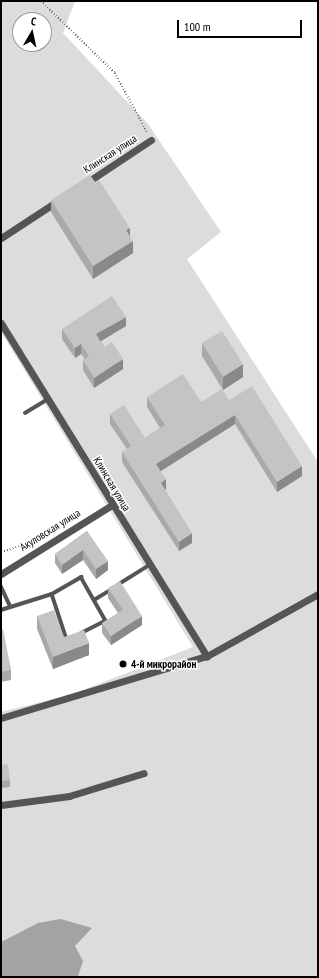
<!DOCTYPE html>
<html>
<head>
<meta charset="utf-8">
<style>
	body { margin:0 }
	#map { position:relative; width:319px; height:978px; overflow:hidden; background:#fff; font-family:"PT Sans Narrow",sans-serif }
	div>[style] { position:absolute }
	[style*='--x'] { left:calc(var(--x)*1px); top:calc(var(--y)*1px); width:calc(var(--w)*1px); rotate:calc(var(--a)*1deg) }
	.green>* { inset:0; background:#dcdcdc }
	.water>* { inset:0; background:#a3a3a3 }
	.path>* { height:1.5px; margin-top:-0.75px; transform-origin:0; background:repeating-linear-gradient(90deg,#777 0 1px,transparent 0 3px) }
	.lane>* { height:3.5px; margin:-1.75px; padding:0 1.75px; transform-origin:1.75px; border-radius:1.75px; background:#555 }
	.street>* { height:7px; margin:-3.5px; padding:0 3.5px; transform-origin:3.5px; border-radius:3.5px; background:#555 }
	.wall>* { inset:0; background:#a9a9a9 }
	.shaded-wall>* { inset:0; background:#898989 }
	.building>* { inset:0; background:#c4c4c4 }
	.dots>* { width:11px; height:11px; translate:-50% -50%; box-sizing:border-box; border:2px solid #fff; border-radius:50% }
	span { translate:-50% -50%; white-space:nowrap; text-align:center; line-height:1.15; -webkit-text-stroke:3px #fff; paint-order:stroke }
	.street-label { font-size:11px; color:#000 }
	.poi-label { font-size:11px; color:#000; font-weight:700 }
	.left { translate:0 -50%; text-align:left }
	.frame { position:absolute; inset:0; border:2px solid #000; pointer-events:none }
	.north { position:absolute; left:12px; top:12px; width:40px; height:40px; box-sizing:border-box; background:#fff; border:1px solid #999; border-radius:50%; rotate:9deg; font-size:11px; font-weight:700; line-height:16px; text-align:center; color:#000 }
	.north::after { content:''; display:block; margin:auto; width:14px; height:18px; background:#000; clip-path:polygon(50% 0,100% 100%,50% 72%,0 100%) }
	.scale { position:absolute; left:177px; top:20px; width:125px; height:18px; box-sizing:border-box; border:2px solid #000; border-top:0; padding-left:5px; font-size:12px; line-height:14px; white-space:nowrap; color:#000; -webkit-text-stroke:3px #fff; paint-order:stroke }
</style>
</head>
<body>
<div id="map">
	<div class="green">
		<i style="clip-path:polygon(evenodd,1px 1px,75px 1px,63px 33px,148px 124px,221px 232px,187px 259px,318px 462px,318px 977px,76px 977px,75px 946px,91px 928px,20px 933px,1px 942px,1px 712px,73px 694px,193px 647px,1px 332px,1px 1px,20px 20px,44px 20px,44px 44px,20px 44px,20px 20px)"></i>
	</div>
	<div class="water">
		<i style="clip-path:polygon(61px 919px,92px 928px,75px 946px,83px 961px,78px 976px,1px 977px,1px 942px,38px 923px)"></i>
	</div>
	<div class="path">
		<i style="--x:41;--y:1;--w:103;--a:44.2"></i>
		<i style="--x:115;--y:73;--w:69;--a:61.6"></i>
		<i style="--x:1;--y:552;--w:41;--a:-17.1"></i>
	</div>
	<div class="lane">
		<i style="--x:25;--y:413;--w:27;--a:-31"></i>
		<i style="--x:119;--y:584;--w:36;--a:-32"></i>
		<i style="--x:1;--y:586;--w:23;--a:65"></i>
		<i style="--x:52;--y:594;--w:48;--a:71.9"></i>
		<i style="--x:94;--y:600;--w:21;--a:-31"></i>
		<i style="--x:1;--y:610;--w:53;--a:-17.4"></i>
		<i style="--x:52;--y:594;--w:34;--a:-30"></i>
		<i style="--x:81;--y:577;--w:51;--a:60.4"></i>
		<i style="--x:106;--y:621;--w:27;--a:153"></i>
	</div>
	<div class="street">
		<i style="--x:86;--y:183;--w:78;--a:-33.5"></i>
		<i style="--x:1;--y:238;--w:69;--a:-33.2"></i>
		<i style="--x:1;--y:323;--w:392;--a:58.3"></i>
		<i style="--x:1;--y:574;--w:131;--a:-31.9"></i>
		<i style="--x:1;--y:718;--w:215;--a:-16.8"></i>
		<i style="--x:207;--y:656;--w:127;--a:-29.2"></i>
		<i style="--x:1;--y:805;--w:69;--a:-7.5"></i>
		<i style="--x:69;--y:796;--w:78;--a:-17"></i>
	</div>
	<div class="wall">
		<i style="clip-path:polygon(51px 200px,130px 236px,133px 253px,93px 279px,51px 212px)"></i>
		<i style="clip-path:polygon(126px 326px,101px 341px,104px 347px,123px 369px,94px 388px,83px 370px,83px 360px,85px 359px,81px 354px,75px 358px,62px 339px,62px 329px)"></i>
		<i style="clip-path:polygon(202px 343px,243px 377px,223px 390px,202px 356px)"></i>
		<i style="clip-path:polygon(147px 397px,201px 402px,229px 400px,302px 476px,277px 492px,235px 424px,161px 471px,166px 489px,165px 490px,192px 543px,179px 551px,122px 462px,122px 452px,127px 449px,110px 424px,110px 414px,145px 438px,160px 428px,147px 407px)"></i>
		<i style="clip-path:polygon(87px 531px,108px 570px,96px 579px,83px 560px,62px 574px,55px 563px,55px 554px)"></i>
		<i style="clip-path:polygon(108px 588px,142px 625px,111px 645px,102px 633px,102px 623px,118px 613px,108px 598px)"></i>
		<i style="clip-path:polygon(37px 616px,64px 637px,89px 655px,53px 669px,37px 629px)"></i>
		<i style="clip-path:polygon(1px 629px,11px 670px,11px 680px,1px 682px)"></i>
		<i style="clip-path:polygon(1px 765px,10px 780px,10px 787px,1px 788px)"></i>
	</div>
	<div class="shaded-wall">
		<i style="clip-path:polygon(130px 228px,130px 240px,126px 230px)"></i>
		<i style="clip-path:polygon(133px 241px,133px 253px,93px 279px,93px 266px)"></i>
		<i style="clip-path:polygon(126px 317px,126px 326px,96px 344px,96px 334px)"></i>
		<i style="clip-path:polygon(81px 344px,81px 354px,75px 358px,75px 348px)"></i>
		<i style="clip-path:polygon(123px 359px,123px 369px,94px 388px,94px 378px)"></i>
		<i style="clip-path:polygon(243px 364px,243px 377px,223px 390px,223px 377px)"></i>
		<i style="clip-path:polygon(235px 415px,235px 424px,156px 474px,156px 464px)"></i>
		<i style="clip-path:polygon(302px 466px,302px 476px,277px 492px,277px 482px)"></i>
		<i style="clip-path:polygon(166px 479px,166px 489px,161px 493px,161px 483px)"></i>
		<i style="clip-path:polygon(192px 533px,192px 543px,179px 551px,179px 542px)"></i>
		<i style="clip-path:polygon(83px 550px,83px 560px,62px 574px,62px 565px)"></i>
		<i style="clip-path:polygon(108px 561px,108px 570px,96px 579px,96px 569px)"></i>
		<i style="clip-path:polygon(142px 616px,142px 625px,111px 645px,111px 636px)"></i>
		<i style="clip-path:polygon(89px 643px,89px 655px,53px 669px,53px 657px)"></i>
	</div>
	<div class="building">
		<i style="clip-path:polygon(90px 175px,96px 183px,99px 180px,130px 228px,126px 230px,133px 241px,93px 266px,51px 200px)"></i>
		<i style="clip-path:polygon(112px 296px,126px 317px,96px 334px,104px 347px,112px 342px,123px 359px,94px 378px,83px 360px,89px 356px,81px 344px,75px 348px,62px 329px)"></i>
		<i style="clip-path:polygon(222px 331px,243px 364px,223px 377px,202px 343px)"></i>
		<i style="clip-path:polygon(183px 374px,201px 402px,222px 389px,229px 400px,252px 386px,302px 466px,277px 482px,235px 415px,156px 464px,166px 479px,161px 483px,192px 533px,179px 542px,122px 452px,131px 446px,110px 414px,124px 405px,145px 438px,165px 425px,147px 397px)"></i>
		<i style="clip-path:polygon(87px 531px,108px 561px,96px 569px,83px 550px,62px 565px,55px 554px)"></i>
		<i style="clip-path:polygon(120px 581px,142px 616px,111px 636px,102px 623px,123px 610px,108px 588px)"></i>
		<i style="clip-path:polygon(54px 610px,64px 637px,84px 630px,89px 643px,53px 657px,37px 616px)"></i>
		<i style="clip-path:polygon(1px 629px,3px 629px,11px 670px,1px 672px)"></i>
		<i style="clip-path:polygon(8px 764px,10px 780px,1px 781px,1px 765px)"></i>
	</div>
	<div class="dots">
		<i style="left:123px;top:664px;background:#000"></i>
	</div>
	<div class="street-label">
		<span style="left:110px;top:154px;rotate:-33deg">Клинская улица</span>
		<span style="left:112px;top:484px;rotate:59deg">Клинская улица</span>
		<span style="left:50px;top:530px;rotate:-32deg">Акуловская улица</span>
	</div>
	<div class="poi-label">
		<span class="left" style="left:131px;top:664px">4-й микрорайон</span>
	</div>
	<div class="frame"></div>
	<div class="north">С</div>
	<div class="scale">100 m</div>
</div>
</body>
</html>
